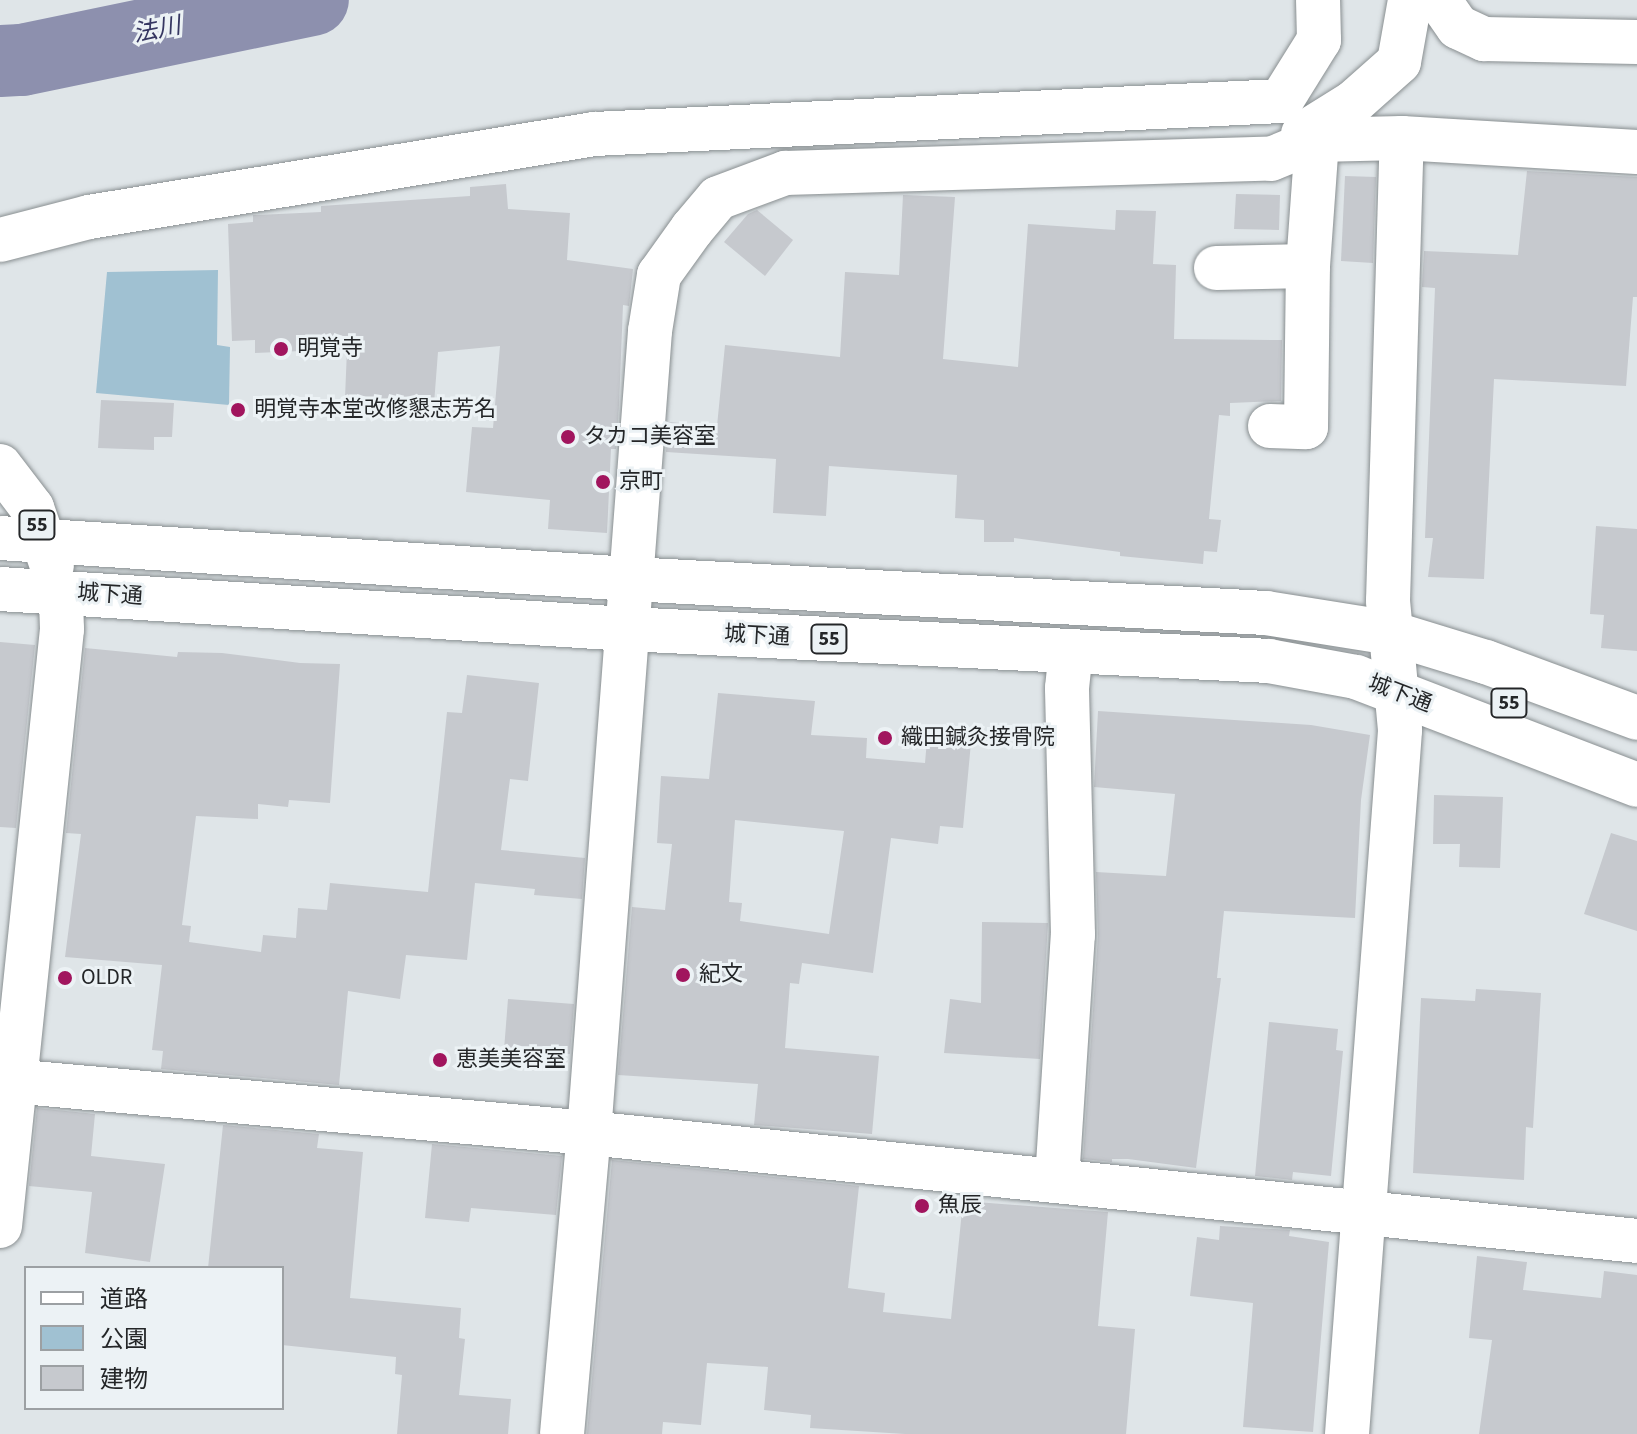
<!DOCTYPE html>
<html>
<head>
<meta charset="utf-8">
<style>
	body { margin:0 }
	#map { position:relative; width:1637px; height:1434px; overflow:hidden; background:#dfe5e8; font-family:"Source Sans 3","Noto Sans JP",sans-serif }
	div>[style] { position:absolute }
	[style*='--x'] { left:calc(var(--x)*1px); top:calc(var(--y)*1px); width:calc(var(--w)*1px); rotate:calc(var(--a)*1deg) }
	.green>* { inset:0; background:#a0c1d2 }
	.river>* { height:72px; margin:-36px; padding:0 36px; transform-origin:36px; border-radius:36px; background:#8d90ae }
	.building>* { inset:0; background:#c6c9ce }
	.roads { filter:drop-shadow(0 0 2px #898f91) drop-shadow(0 0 2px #898f91) }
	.minor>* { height:44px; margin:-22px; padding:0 22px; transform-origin:22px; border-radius:22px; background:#fff }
	.major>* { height:44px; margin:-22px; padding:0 22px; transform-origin:22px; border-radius:22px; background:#fff }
	.dots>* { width:22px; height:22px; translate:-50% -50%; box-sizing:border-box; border:4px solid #ecf2f5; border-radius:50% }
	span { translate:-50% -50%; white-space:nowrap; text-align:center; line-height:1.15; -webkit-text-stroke:6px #ecf2f5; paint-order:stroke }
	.shield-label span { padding:2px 6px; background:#ecf2f5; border:2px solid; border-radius:6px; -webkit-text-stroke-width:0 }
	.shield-label { font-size:20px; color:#242628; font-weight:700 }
	.poi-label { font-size:22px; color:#242628 }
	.left { translate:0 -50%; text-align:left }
	.street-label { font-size:22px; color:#242628 }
	.water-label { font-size:24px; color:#363762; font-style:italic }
	.legend { position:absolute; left:24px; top:1266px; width:260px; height:144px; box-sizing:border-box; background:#ecf2f5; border:2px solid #9ca0a3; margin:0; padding:10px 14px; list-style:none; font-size:24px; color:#242628 }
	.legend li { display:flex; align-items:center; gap:16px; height:40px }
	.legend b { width:40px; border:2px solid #9ca0a3 }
</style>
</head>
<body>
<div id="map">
	<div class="green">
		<i style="clip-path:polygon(218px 270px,217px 345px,230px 347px,229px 405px,96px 393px,107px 272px)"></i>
	</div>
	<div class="river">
		<i style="--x:0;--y:61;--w:22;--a:-3"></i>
		<i style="--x:22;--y:60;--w:297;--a:-11.7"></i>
	</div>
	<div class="building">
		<i style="clip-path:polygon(1527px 171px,1637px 177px,1637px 297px,1633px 297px,1626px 386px,1494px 379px,1484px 579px,1428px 577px,1433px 538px,1425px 538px,1435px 288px,1422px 287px,1424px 251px,1518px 255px)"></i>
		<i style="clip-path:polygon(1345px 176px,1376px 177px,1373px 263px,1341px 261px)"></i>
		<i style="clip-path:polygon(506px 184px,508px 209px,570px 213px,567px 260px,633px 269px,629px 306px,623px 305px,619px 405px,616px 449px,611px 449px,607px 533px,548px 529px,550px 500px,466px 492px,472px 427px,493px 428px,500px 346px,438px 352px,434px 404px,345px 398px,347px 349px,255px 353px,255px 340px,232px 341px,228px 224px,253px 222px,253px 215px,258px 215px,321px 212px,321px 206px,470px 196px,470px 187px)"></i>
		<i style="clip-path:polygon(1236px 194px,1280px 195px,1279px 230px,1234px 229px)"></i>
		<i style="clip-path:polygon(903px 195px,955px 197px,943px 359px,1018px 367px,1028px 224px,1115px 230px,1116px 210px,1156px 211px,1153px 264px,1176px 265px,1174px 339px,1282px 340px,1281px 401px,1230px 403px,1230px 416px,1219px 415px,1209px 519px,1221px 520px,1217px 552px,1204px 551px,1203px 564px,1120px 556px,1120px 552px,1014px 538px,1014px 542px,984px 542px,984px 520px,955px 518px,957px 475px,829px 466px,826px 516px,773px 513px,776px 459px,666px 452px,668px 422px,717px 426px,725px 345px,840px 357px,845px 272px,899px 275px)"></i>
		<i style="clip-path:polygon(757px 210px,793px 240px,765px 276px,724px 242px,748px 214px)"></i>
		<i style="clip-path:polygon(101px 400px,174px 403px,172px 437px,154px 437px,154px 450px,98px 448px)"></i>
		<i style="clip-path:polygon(1596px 526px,1637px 529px,1637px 651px,1601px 648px,1604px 615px,1590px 614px)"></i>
		<i style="clip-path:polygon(0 642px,35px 645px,16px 828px,0 827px)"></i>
		<i style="clip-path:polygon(85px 648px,177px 657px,178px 652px,222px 653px,300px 663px,340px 664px,330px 803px,289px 800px,288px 807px,258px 804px,258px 819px,196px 816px,182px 925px,191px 926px,189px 942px,261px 952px,263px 935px,296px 938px,298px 908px,327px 910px,330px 883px,428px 892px,447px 712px,462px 713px,467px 675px,539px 683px,528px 781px,510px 779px,501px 850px,585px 858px,582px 899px,534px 895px,535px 889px,475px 883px,467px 960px,406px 955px,400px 999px,348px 991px,339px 1085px,161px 1069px,163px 1051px,152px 1050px,162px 965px,65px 957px,81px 834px,66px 833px)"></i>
		<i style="clip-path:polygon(evenodd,718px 693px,815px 701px,811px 735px,867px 738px,866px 758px,925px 763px,928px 728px,972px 732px,963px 828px,940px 826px,938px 844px,891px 838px,873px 973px,802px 963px,799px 984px,790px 983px,785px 1048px,879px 1056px,872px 1134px,754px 1125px,758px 1084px,618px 1075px,632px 907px,665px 910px,672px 844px,657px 843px,661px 776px,709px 779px,718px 693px,735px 820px,844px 831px,829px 934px,740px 921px,742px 903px,729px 902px,735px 820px)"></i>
		<i style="clip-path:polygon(1098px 711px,1311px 725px,1370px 735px,1361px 800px,1355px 918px,1224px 911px,1217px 978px,1221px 978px,1196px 1168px,1128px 1159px,1112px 1159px,1112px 1162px,1083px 1159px,1098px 936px,1096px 872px,1166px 876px,1175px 794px,1094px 787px)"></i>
		<i style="clip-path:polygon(1434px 795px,1503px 797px,1500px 868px,1459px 867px,1460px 844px,1433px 844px)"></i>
		<i style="clip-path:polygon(1611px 833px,1637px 841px,1637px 931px,1584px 914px)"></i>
		<i style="clip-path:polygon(982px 922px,1048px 923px,1040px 1059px,944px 1053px,950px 999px,981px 1003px)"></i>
		<i style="clip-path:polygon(1476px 989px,1541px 993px,1533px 1128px,1526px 1127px,1524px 1180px,1413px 1173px,1421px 998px,1475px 1001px)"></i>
		<i style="clip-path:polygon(508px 999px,574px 1004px,570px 1054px,504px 1050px)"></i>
		<i style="clip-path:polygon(1269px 1022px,1338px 1029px,1336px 1050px,1343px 1051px,1331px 1176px,1293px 1172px,1292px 1180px,1255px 1176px)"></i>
		<i style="clip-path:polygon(37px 1108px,95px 1114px,91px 1156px,165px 1164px,150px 1262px,85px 1253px,92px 1192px,29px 1186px)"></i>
		<i style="clip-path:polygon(223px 1125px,319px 1134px,317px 1148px,363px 1152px,350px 1298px,461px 1308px,459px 1338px,465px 1339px,459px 1395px,511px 1399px,508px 1434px,397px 1434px,402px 1375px,395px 1374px,396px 1357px,282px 1345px,282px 1268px,208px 1268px)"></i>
		<i style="clip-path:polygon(432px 1144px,562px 1156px,556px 1215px,471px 1208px,469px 1222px,425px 1218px)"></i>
		<i style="clip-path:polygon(612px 1160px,859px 1186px,848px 1288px,885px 1293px,883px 1312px,951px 1319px,963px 1201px,1108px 1212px,1098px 1326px,1135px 1329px,1126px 1434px,905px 1434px,810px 1428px,811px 1415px,764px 1410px,768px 1367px,707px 1363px,701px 1425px,663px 1422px,662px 1434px,587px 1434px)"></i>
		<i style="clip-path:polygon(1220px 1226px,1290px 1230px,1289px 1236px,1329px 1242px,1313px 1432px,1243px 1427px,1253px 1303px,1190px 1296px,1197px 1237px,1219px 1240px)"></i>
		<i style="clip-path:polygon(1477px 1256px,1527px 1262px,1523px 1290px,1601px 1298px,1604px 1271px,1637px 1275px,1637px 1434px,1479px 1434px,1492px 1340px,1469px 1338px)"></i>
	</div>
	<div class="roads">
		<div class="minor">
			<i style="--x:1439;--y:0;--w:33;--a:55"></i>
			<i style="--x:1458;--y:27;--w:29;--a:25"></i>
			<i style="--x:1484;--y:39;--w:153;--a:1.1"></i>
			<i style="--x:1281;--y:101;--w:72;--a:-58.1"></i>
			<i style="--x:1319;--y:40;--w:40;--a:-91.4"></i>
			<i style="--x:1303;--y:134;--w:60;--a:-32.1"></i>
			<i style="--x:1354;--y:102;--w:60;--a:-41.6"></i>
			<i style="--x:1399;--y:62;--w:63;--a:-79.9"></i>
			<i style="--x:0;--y:240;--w:92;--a:-14.5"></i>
			<i style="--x:89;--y:217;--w:512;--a:-9.33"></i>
			<i style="--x:594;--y:134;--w:688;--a:-2.75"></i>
			<i style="--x:1216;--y:268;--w:92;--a:-1.2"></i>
			<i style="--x:1270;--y:426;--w:36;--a:2"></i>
			<i style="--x:1306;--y:427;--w:161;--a:-89.3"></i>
			<i style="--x:1308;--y:266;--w:126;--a:-85.9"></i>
			<i style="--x:0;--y:1080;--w:591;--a:5.14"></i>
			<i style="--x:589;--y:1133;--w:1054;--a:5.88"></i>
			<i style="--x:1057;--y:1180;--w:246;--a:-86.3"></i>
			<i style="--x:1073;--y:935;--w:247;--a:-91.4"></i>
			<i style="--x:1067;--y:688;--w:37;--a:-84"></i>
			<i style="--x:0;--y:1226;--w:600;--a:-84.07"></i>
			<i style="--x:62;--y:629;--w:38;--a:-92"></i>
			<i style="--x:562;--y:1434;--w:302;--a:-84.9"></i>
			<i style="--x:589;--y:1133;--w:804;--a:-85.65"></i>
			<i style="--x:650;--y:331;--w:57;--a:-80.9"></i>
			<i style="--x:659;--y:275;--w:57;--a:-54.3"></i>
			<i style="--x:692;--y:229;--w:40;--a:-50"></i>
			<i style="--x:718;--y:198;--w:72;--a:-20.5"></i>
			<i style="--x:785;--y:173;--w:486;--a:-1.7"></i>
			<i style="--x:1271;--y:159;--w:50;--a:-22.4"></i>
			<i style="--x:1317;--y:140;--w:85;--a:-1.3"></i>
			<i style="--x:1402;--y:138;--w:235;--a:3.4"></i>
			<i style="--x:1347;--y:1434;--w:706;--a:-85.69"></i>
			<i style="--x:1400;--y:730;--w:130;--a:-95.3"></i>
			<i style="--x:1388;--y:601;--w:463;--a:-88.3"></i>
		</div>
		<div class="major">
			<i style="--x:0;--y:466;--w:53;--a:52.7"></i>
			<i style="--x:32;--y:508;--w:61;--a:71"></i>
			<i style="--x:0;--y:538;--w:631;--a:3.72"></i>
			<i style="--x:630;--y:579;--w:637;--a:3.06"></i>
			<i style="--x:1266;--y:613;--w:127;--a:9.1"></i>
			<i style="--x:1391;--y:633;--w:99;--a:17"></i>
			<i style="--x:1486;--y:662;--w:161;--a:20.3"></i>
			<i style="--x:0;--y:589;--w:628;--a:3.65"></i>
			<i style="--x:627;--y:629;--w:643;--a:2.85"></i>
			<i style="--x:1269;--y:661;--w:88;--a:10.4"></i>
			<i style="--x:1356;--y:677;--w:301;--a:21"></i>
		</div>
	</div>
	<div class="dots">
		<i style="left:281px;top:349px;background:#a1155e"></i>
		<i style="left:238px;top:410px;background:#a1155e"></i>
		<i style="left:568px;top:437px;background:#a1155e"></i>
		<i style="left:603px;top:482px;background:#a1155e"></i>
		<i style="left:885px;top:738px;background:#a1155e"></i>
		<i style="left:683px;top:975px;background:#a1155e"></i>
		<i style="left:65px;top:978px;background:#a1155e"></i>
		<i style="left:440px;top:1060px;background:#a1155e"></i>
		<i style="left:922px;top:1206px;background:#a1155e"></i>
	</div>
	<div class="shield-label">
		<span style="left:37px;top:525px">55</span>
		<span style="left:829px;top:639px">55</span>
		<span style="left:1509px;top:703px">55</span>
	</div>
	<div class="poi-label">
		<span class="left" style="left:297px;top:349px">明覚寺</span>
		<span class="left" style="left:254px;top:410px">明覚寺本堂改修懇志芳名</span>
		<span class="left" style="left:584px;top:437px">タカコ美容室</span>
		<span class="left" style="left:619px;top:482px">京町</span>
		<span class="left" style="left:901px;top:738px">織田鍼灸接骨院</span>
		<span class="left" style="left:699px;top:975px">紀文</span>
		<span class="left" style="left:81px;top:978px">OLDR</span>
		<span class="left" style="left:456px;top:1060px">恵美美容室</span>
		<span class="left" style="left:938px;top:1206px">魚辰</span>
	</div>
	<div class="street-label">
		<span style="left:110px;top:595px;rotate:4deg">城下通</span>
		<span style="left:757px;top:636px;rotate:3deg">城下通</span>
		<span style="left:1400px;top:694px;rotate:21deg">城下通</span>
	</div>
	<div class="water-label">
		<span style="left:157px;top:30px;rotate:-11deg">法川</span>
	</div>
	<ul class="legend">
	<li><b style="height:10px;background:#fff"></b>道路</li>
	<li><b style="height:22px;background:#a0c1d2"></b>公園</li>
	<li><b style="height:22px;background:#c6c9ce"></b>建物</li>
	</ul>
</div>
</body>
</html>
